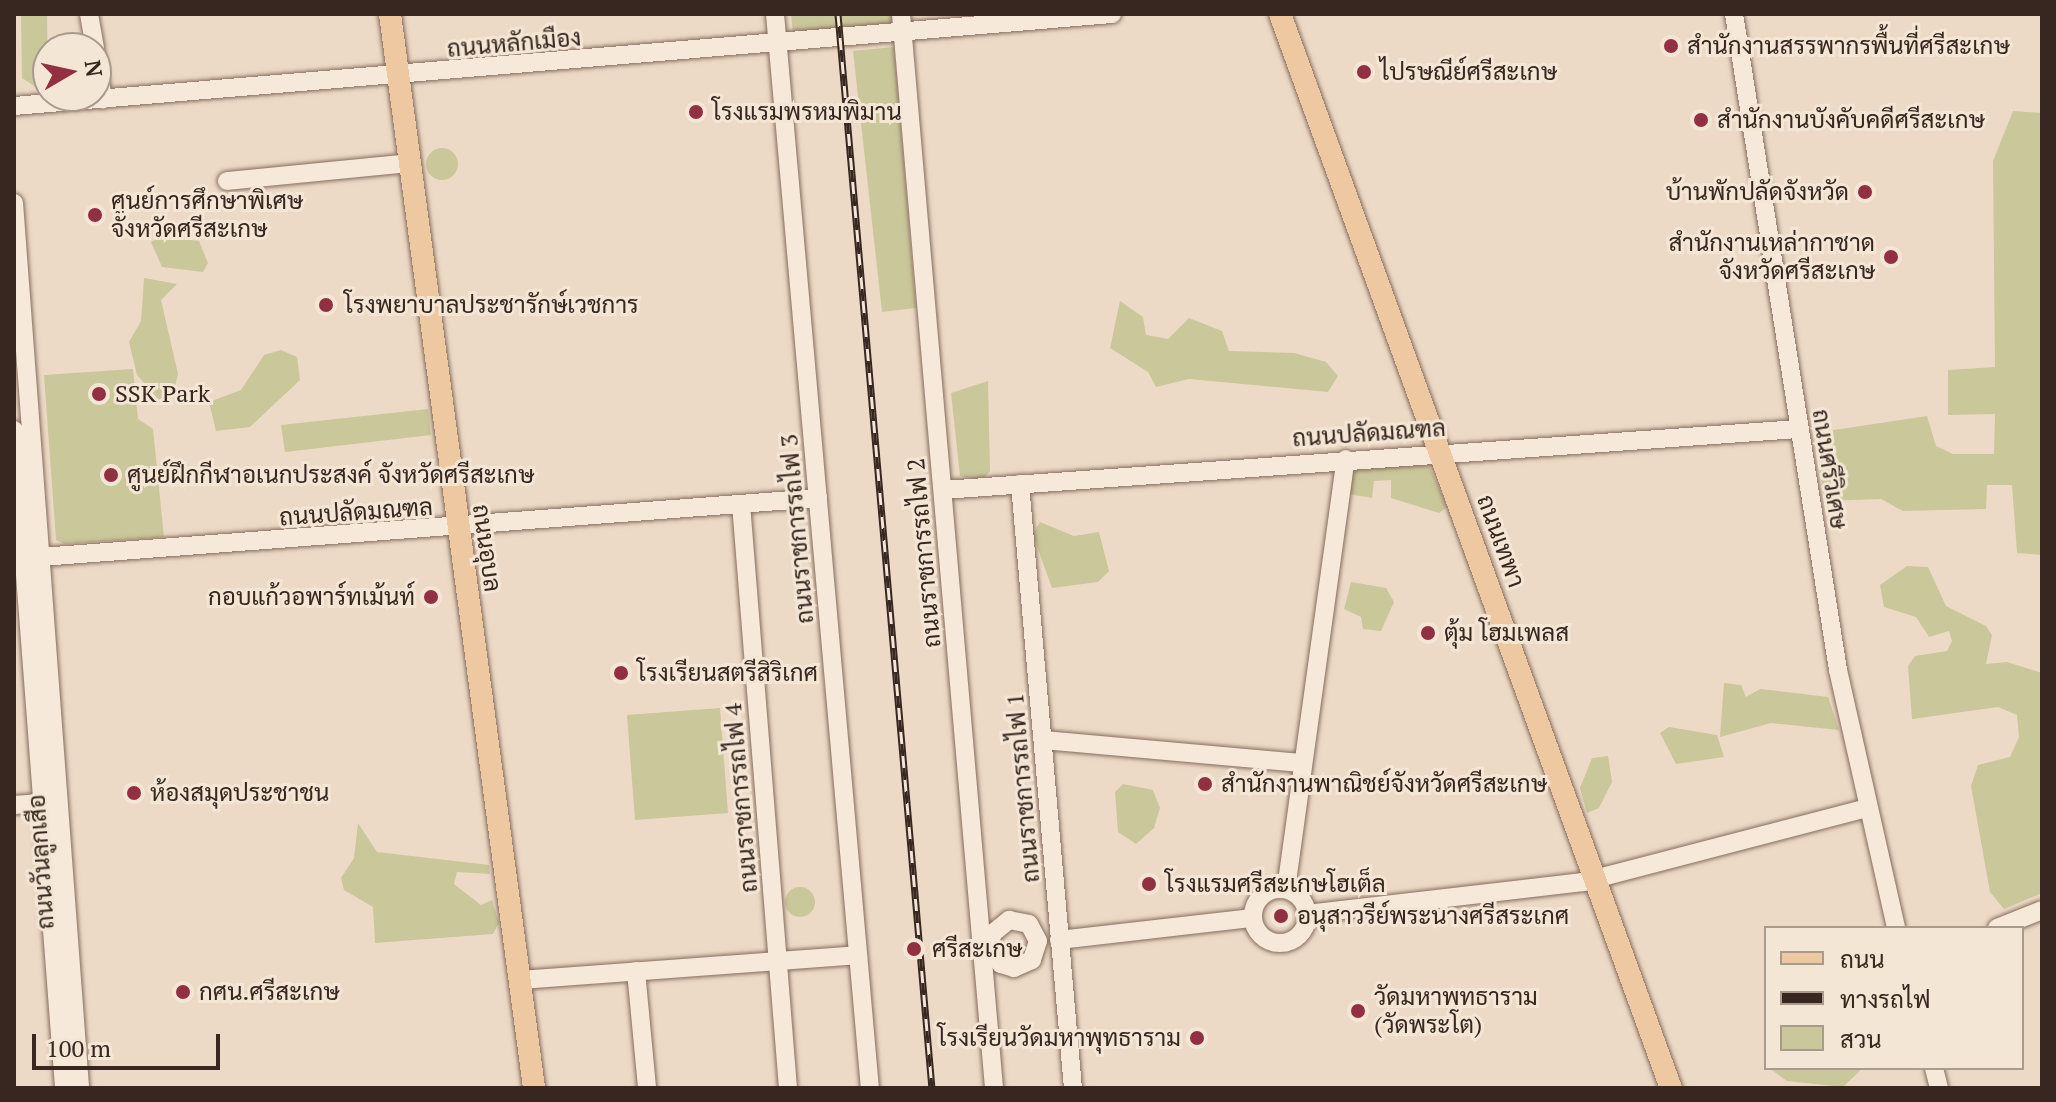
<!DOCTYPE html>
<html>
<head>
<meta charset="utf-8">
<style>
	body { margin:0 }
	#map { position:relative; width:2056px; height:1102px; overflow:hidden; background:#ecdac6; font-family:"PT Serif",Sarabun,serif }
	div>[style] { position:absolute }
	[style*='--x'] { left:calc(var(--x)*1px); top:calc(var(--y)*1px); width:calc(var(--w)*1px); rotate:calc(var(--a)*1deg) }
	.green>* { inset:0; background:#cac79a }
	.round { border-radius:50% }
	.roads { filter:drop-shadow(0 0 2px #866c5d) drop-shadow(0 0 2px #866c5d) }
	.minor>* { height:18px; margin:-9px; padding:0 9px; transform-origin:9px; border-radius:9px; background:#f7e9d9 }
	.minor>.ring { margin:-9px; padding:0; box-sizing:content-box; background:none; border:18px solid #f7e9d9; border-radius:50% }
	.major>* { height:22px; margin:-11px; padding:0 11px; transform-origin:11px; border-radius:11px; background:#edc8a0 }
	.rail>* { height:7px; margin-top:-3.5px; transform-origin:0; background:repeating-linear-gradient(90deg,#f4e6d5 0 12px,#372720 0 24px); box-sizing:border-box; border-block:2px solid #372720 }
	.dots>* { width:22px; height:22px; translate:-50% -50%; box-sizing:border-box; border:4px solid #f4e6d5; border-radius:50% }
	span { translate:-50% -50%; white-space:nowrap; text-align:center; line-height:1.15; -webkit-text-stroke:6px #f4e6d5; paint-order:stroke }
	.street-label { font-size:24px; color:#372720 }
	.poi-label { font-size:24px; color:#372720 }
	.left { translate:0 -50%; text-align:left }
	.right { translate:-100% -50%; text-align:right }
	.frame { position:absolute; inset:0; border:16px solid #372720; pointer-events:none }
	.legend { position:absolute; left:1764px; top:926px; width:260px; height:144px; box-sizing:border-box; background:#f4e6d5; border:2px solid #a89a8d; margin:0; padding:10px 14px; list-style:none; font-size:24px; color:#372720 }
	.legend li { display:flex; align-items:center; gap:16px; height:40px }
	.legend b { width:40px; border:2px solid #a89a8d }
	.north { position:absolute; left:32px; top:32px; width:80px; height:80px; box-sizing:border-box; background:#f4e6d5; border:2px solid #a89a8d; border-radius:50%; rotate:81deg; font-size:22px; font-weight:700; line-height:32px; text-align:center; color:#372720 }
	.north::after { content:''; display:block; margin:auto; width:28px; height:36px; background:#923041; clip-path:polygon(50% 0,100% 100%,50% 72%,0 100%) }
	.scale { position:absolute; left:32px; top:1034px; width:188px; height:36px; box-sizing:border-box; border:4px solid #372720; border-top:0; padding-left:10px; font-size:24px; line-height:28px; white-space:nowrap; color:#372720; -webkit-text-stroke:6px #f4e6d5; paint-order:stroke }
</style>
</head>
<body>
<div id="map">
	<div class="green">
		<i style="clip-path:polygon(21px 14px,47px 14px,48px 95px,22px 78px)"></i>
		<i style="clip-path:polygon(791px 14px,891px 14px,892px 23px,793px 33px)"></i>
		<i style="clip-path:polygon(894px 47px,916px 308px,882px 312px,853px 51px)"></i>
		<i style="clip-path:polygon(2013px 111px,2042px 113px,2042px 555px,2017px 553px,2012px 485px,1987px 485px,1986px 509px,1903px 511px,1881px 499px,1825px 501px,1814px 433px,1927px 416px,1936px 446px,1953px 454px,1994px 454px,1995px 414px,1948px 415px,1948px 370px,1995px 367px,1993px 161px)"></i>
		<i class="round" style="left:426px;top:148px;width:32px;height:32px"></i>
		<i style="clip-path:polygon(162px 236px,199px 241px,208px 263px,203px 272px,162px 267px,151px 242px)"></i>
		<i style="clip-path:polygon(144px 278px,177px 284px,161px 300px,178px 374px,174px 390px,159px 400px,137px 375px,129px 342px,141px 321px)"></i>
		<i style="clip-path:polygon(1120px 301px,1143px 317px,1146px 335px,1168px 339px,1189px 318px,1222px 331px,1229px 351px,1294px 353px,1326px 362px,1338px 376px,1328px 392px,1189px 379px,1156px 387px,1148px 372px,1110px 348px)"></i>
		<i style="clip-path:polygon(281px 350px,297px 357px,300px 380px,250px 427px,216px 431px,209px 402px,241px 390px,264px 355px)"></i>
		<i style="clip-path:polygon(133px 369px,138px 419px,153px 429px,164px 537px,65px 544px,56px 540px,44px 375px)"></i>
		<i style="clip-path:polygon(988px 381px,990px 471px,983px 480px,960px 476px,951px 393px)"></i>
		<i style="clip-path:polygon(428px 409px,431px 435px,285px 452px,281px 425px)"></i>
		<i style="clip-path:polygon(1427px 460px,1447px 507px,1439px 513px,1391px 498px,1391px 480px,1374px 481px,1372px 498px,1348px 494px,1353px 469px)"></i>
		<i style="clip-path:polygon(1040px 522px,1074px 536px,1099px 532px,1109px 571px,1098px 582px,1052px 588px,1033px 535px)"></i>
		<i style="clip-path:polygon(1907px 566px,1928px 567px,1946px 606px,1986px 626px,1992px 635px,1986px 664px,2007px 662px,2042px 673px,2042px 893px,2004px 909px,1990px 892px,1971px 786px,1978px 765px,2010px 757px,2019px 737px,2017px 715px,1998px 707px,1912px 719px,1908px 666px,1915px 656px,1947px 651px,1952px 641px,1949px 631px,1929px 637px,1916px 617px,1884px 607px,1880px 585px)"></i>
		<i style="clip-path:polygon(1351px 582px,1386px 588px,1394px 602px,1381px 631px,1363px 629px,1361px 617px,1344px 609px)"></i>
		<i style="clip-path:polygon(1724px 683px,1741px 685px,1746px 697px,1760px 689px,1828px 697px,1839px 730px,1771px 723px,1720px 737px)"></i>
		<i style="clip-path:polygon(720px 708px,728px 813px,635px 820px,627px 715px)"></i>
		<i style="clip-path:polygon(1669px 727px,1717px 735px,1724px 757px,1676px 764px,1660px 733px)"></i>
		<i style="clip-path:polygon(1608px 756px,1612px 782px,1599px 808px,1587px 813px,1580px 788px,1592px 758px)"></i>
		<i style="clip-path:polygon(1123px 784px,1153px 790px,1160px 808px,1154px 828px,1136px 844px,1118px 832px,1115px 792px)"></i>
		<i style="clip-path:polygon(358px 823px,377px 852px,489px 865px,490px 874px,457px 872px,454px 884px,481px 905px,492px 900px,499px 923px,493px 934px,375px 943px,373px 907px,344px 890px,341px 878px,354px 858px)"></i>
		<i class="round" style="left:785px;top:887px;width:30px;height:30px"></i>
		<i style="clip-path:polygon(1769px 1068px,1863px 1068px,1843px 1087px,1787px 1081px)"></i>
	</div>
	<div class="roads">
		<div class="minor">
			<i style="--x:89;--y:14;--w:35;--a:80"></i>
			<i style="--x:775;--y:14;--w:1078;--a:84.95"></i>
			<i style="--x:901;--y:14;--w:1078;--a:85.05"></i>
			<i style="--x:1734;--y:14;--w:664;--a:80.99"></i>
			<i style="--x:1838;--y:670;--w:264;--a:77.3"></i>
			<i style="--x:96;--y:56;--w:44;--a:80.8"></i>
			<i style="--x:14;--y:106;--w:1102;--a:-4.79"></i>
			<i style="--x:227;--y:181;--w:184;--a:-5.6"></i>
			<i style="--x:14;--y:203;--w:887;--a:85.73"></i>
			<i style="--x:14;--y:430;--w:660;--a:85.65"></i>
			<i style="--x:1020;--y:484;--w:606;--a:84.99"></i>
			<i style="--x:943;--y:490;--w:858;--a:-4.08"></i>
			<i style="--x:741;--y:504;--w:586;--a:85.4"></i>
			<i style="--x:41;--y:557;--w:779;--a:-4.34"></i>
			<i style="--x:1044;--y:740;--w:260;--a:5.1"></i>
			<i style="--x:14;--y:805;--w:41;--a:-4.2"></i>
			<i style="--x:1286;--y:889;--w:434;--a:-82.1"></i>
			<i class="ring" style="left:1253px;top:889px;width:36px;height:36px"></i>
			<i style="--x:1307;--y:914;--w:278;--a:-6.6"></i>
			<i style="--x:1583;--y:882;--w:294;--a:-14.6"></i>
			<i style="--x:1997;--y:928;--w:48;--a:-21.8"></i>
			<i style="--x:1059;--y:940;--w:195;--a:-6.5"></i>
			<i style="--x:987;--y:955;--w:23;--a:-75"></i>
			<i style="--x:993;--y:933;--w:21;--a:-39"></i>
			<i style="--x:1009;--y:920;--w:20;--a:11"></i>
			<i style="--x:1029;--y:924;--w:19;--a:62"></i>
			<i style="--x:1038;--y:941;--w:20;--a:108"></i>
			<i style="--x:1032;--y:960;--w:20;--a:156"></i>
			<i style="--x:1014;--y:968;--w:14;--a:-163"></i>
			<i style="--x:1001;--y:964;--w:21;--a:-121"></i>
			<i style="--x:636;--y:971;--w:118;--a:84.6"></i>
			<i style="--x:519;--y:980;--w:340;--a:-4.2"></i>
			<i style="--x:1934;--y:1068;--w:21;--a:76"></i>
		</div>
		<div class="major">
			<i style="--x:390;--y:14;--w:1084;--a:82.36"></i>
			<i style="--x:1280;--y:14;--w:1143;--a:70"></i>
		</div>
	</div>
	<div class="rail">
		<i style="--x:838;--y:14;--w:1078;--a:85"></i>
	</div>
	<div class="dots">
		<i style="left:1671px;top:46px;background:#923041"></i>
		<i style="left:1364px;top:72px;background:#923041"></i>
		<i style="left:696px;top:112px;background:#923041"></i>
		<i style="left:1701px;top:120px;background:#923041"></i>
		<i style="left:1865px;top:192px;background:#923041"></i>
		<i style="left:95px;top:215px;background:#923041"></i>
		<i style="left:1891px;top:257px;background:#923041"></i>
		<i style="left:326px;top:305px;background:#923041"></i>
		<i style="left:99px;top:394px;background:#923041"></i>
		<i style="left:111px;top:475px;background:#923041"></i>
		<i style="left:431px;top:597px;background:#923041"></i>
		<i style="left:1428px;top:633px;background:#923041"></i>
		<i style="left:621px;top:673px;background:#923041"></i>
		<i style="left:1205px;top:784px;background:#923041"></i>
		<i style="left:134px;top:793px;background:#923041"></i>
		<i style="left:1149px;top:884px;background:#923041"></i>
		<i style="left:1281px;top:916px;background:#923041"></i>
		<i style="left:914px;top:949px;background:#923041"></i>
		<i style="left:183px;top:992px;background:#923041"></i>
		<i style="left:1358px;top:1011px;background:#923041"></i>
		<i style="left:1197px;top:1038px;background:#923041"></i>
	</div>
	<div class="street-label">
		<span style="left:514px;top:43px;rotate:-5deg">ถนนหลักเมือง</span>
		<span style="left:1369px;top:433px;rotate:-4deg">ถนนปลัดมณฑล</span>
		<span style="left:1830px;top:469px;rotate:81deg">ถนนศรีวิเศษ</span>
		<span style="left:356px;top:512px;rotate:-4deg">ถนนปลัดมณฑล</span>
		<span style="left:797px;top:529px;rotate:-95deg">ถนนราชการรถไฟ 3</span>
		<span style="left:1501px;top:541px;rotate:70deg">ถนนเทพา</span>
		<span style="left:487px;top:548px;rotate:82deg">ถนนอุบล</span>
		<span style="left:924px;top:553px;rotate:-95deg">ถนนราชการรถไฟ 2</span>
		<span style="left:1023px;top:788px;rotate:-95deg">ถนนราชการรถไฟ 1</span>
		<span style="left:741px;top:798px;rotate:-95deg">ถนนราชการรถไฟ 4</span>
		<span style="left:41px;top:862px;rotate:-94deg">ถนนวันลูกเสือ</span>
	</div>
	<div class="poi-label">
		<span class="left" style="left:1687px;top:46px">สำนักงานสรรพากรพื้นที่ศรีสะเกษ</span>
		<span class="left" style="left:1380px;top:72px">ไปรษณีย์ศรีสะเกษ</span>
		<span class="left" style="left:712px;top:112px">โรงแรมพรหมพิมาน</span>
		<span class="left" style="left:1717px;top:120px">สำนักงานบังคับคดีศรีสะเกษ</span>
		<span class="right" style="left:1849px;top:192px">บ้านพักปลัดจังหวัด</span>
		<span class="left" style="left:111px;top:215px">ศูนย์การศึกษาพิเศษ<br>จังหวัดศรีสะเกษ</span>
		<span class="right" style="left:1875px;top:257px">สำนักงานเหล่ากาชาด<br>จังหวัดศรีสะเกษ</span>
		<span class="left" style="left:344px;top:305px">โรงพยาบาลประชารักษ์เวชการ</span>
		<span class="left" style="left:115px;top:394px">SSK Park</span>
		<span class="left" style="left:127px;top:475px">ศูนย์ฝึกกีฬาอเนกประสงค์ จังหวัดศรีสะเกษ</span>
		<span class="right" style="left:415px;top:597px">กอบแก้วอพาร์ทเม้นท์</span>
		<span class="left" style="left:1444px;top:633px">ตุ้ม โฮมเพลส</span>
		<span class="left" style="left:637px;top:673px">โรงเรียนสตรีสิริเกศ</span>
		<span class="left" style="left:1221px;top:784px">สำนักงานพาณิชย์จังหวัดศรีสะเกษ</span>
		<span class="left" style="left:150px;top:793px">ห้องสมุดประชาชน</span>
		<span class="left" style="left:1165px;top:884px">โรงแรมศรีสะเกษโฮเต็ล</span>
		<span class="left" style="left:1297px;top:916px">อนุสาวรีย์พระนางศรีสระเกศ</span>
		<span class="left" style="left:932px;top:949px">ศรีสะเกษ</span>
		<span class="left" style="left:199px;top:992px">กศน.ศรีสะเกษ</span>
		<span class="left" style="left:1374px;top:1011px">วัดมหาพุทธาราม<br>(วัดพระโต)</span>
		<span class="right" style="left:1181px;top:1038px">โรงเรียนวัดมหาพุทธาราม</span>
	</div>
	<div class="frame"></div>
	<ul class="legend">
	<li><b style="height:10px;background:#edc8a0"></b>ถนน</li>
	<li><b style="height:10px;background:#372720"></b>ทางรถไฟ</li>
	<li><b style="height:22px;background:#cac79a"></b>สวน</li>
	</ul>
	<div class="north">N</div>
	<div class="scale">100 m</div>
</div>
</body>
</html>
